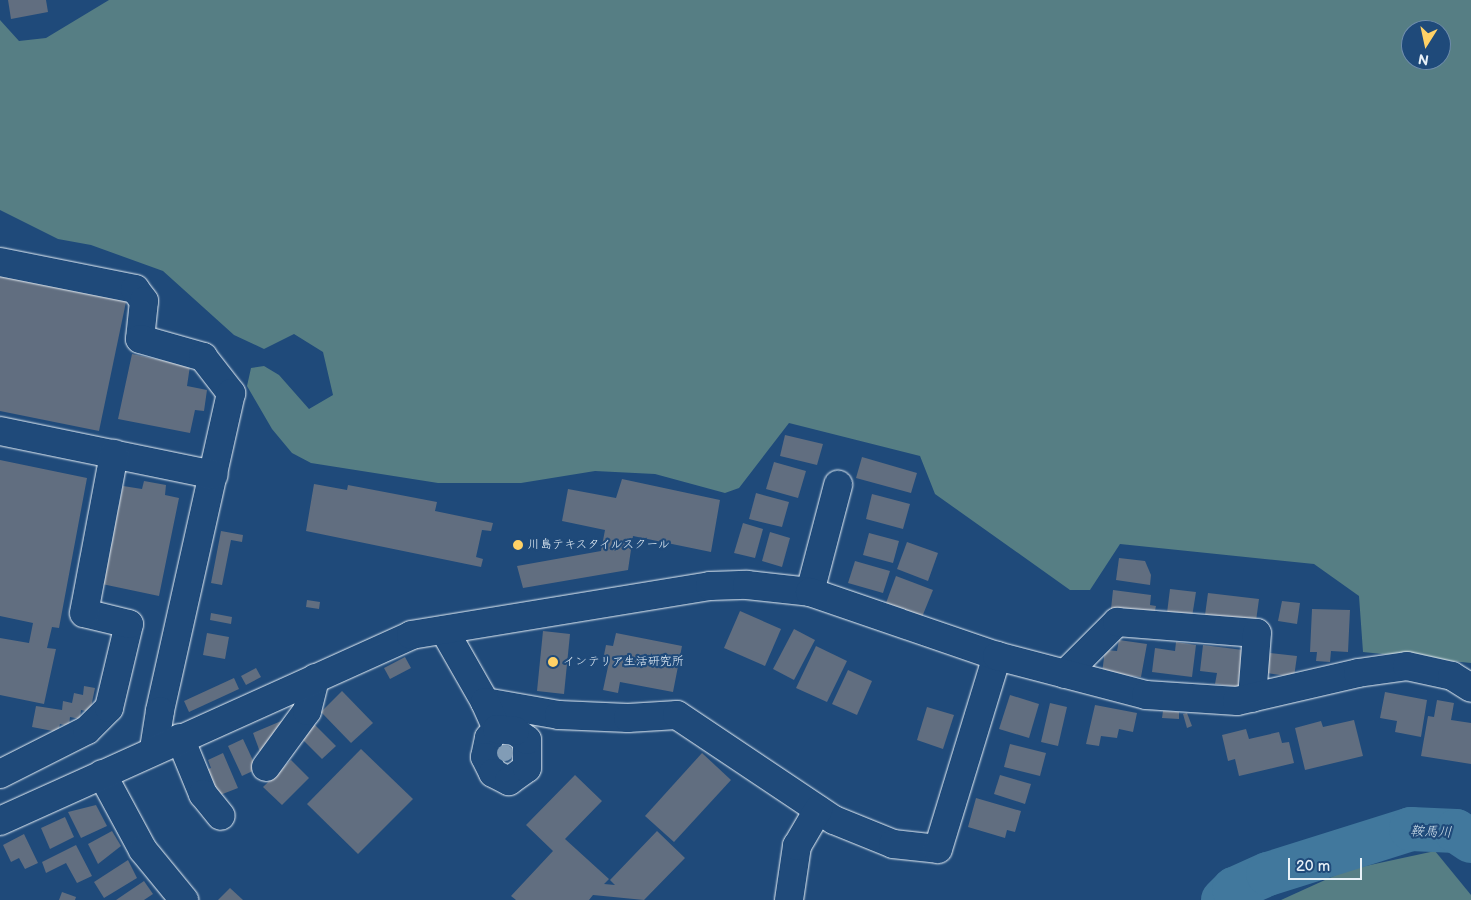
<!DOCTYPE html>
<html>
<head>
<meta charset="utf-8">
<style>
	body { margin:0 }
	#map { position:relative; width:1471px; height:900px; overflow:hidden; background:#1f4a7a; font-family:"Balsamiq Sans","Klee One",sans-serif }
	div>[style] { position:absolute }
	[style*='--x'] { left:calc(var(--x)*1px); top:calc(var(--y)*1px); width:calc(var(--w)*1px); rotate:calc(var(--a)*1deg) }
	.green>* { inset:0; background:#567e84 }
	.river>* { height:44px; margin:-22px; padding:0 22px; transform-origin:22px; border-radius:22px; background:#41789d }
	.building>* { inset:0; background:#616e80 }
	.roads { filter:drop-shadow(0 0 1px #e8f1f8) drop-shadow(0 0 1px #e8f1f8) }
	.minor>* { height:28px; margin:-14px; padding:0 14px; transform-origin:14px; border-radius:14px; background:#1f4a7a }
	.trees>* { width:16px; height:16px; margin:-8px; border-radius:50%; background:#819cb6 }
	.dots>* { width:14px; height:14px; translate:-50% -50%; box-sizing:border-box; border:2px solid #1f4a7a; border-radius:50% }
	span { translate:-50% -50%; white-space:nowrap; text-align:center; line-height:1.15; -webkit-text-stroke:4.5px #1f4a7a; paint-order:stroke }
	.poi-label { font-size:12px; color:#e8f1f8 }
	.left { translate:0 -50%; text-align:left }
	.water-label { font-size:14px; color:#cfdfea; font-style:italic }
	.north { position:absolute; left:1401px; top:20px; width:50px; height:50px; box-sizing:border-box; background:#1f4a7a; border:1px solid #6f8dac; border-radius:50%; rotate:190deg; font-size:14px; font-weight:700; line-height:20px; text-align:center; color:#e8f1f8 }
	.north::after { content:''; display:block; margin:auto; width:18px; height:22px; background:#ffd166; clip-path:polygon(50% 0,100% 100%,50% 72%,0 100%) }
	.scale { position:absolute; left:1288px; top:858px; width:74px; height:22px; box-sizing:border-box; border:2px solid #e8f1f8; border-top:0; padding-left:6px; font-size:15px; line-height:18px; white-space:nowrap; color:#e8f1f8; -webkit-text-stroke:4px #1f4a7a; paint-order:stroke }
</style>
</head>
<body>
<div id="map">
	<div class="green">
		<i style="clip-path:polygon(evenodd,109px 0,1471px 0,1471px 663px,1363px 652px,1359px 596px,1314px 564px,1120px 544px,1090px 590px,1070px 590px,935px 494px,920px 456px,789px 423px,739px 488px,725px 493px,655px 474px,595px 471px,521px 483px,438px 483px,311px 463px,292px 453px,272px 429px,247px 386px,251px 368px,264px 366px,279px 375px,309px 409px,333px 395px,323px 352px,294px 334px,264px 349px,234px 335px,163px 271px,91px 245px,58px 239px,0 210px,0 20px,19px 41px,46px 38px,109px 0,1411px 30px,1441px 30px,1441px 60px,1411px 60px,1411px 30px)"></i>
		<i style="clip-path:polygon(1435px 851px,1471px 895px,1471px 900px,1281px 900px,1347px 870px)"></i>
	</div>
	<div class="river">
		<i style="--x:1223;--y:900;--w:16;--a:-45"></i>
		<i style="--x:1234;--y:889;--w:37;--a:-24"></i>
		<i style="--x:1268;--y:874;--w:150;--a:-17.5"></i>
		<i style="--x:1411;--y:829;--w:45;--a:2.5"></i>
		<i style="--x:1456;--y:831;--w:18;--a:34"></i>
	</div>
	<div class="building">
		<i style="clip-path:polygon(8px 0,46px 0,48px 12px,11px 19px)"></i>
		<i style="clip-path:polygon(0 271px,127px 297px,99px 431px,0 411px)"></i>
		<i style="clip-path:polygon(132px 354px,190px 366px,187px 386px,207px 390px,204px 411px,195px 410px,190px 433px,118px 419px)"></i>
		<i style="clip-path:polygon(785px 435px,823px 444px,817px 465px,780px 456px)"></i>
		<i style="clip-path:polygon(862px 457px,917px 473px,911px 493px,856px 478px)"></i>
		<i style="clip-path:polygon(0 460px,87px 478px,59px 628px,52px 627px,47px 648px,56px 649px,44px 704px,0 695px,0 638px,29px 643px,33px 623px,0 616px)"></i>
		<i style="clip-path:polygon(774px 462px,806px 471px,798px 498px,766px 489px)"></i>
		<i style="clip-path:polygon(622px 479px,720px 500px,711px 552px,633px 536px,628px 570px,523px 588px,517px 566px,601px 551px,605px 530px,562px 521px,568px 489px,616px 498px)"></i>
		<i style="clip-path:polygon(144px 481px,166px 485px,165px 495px,179px 498px,159px 596px,102px 584px,123px 486px,142px 489px)"></i>
		<i style="clip-path:polygon(314px 484px,347px 490px,348px 485px,437px 502px,435px 511px,493px 523px,491px 531px,482px 530px,476px 557px,483px 559px,481px 567px,306px 531px)"></i>
		<i style="clip-path:polygon(756px 493px,789px 502px,782px 527px,749px 519px)"></i>
		<i style="clip-path:polygon(872px 494px,910px 504px,903px 529px,866px 519px)"></i>
		<i style="clip-path:polygon(743px 523px,763px 529px,755px 558px,734px 553px)"></i>
		<i style="clip-path:polygon(221px 531px,243px 535px,242px 542px,231px 540px,222px 585px,211px 583px)"></i>
		<i style="clip-path:polygon(770px 532px,790px 538px,782px 567px,762px 561px)"></i>
		<i style="clip-path:polygon(869px 533px,899px 541px,893px 563px,863px 555px)"></i>
		<i style="clip-path:polygon(907px 542px,938px 553px,928px 581px,897px 569px)"></i>
		<i style="clip-path:polygon(1119px 558px,1145px 561px,1151px 575px,1150px 585px,1116px 580px)"></i>
		<i style="clip-path:polygon(855px 561px,890px 571px,883px 593px,848px 583px)"></i>
		<i style="clip-path:polygon(896px 576px,933px 590px,922px 617px,886px 603px)"></i>
		<i style="clip-path:polygon(1170px 589px,1196px 592px,1192px 617px,1167px 613px)"></i>
		<i style="clip-path:polygon(1113px 590px,1151px 595px,1150px 605px,1156px 606px,1154px 615px,1111px 609px)"></i>
		<i style="clip-path:polygon(1208px 593px,1259px 599px,1256px 621px,1205px 615px)"></i>
		<i style="clip-path:polygon(307px 600px,320px 602px,319px 609px,306px 607px)"></i>
		<i style="clip-path:polygon(1282px 601px,1300px 603px,1297px 624px,1278px 621px)"></i>
		<i style="clip-path:polygon(1312px 609px,1350px 610px,1348px 652px,1331px 651px,1330px 662px,1316px 661px,1317px 652px,1310px 652px)"></i>
		<i style="clip-path:polygon(740px 611px,781px 629px,765px 666px,724px 648px)"></i>
		<i style="clip-path:polygon(211px 613px,232px 617px,231px 624px,210px 620px)"></i>
		<i style="clip-path:polygon(794px 629px,815px 640px,794px 680px,773px 669px)"></i>
		<i style="clip-path:polygon(543px 631px,570px 634px,564px 694px,537px 691px)"></i>
		<i style="clip-path:polygon(207px 633px,229px 637px,225px 659px,203px 655px)"></i>
		<i style="clip-path:polygon(616px 633px,682px 646px,673px 692px,620px 682px,618px 693px,603px 690px,609px 662px,603px 660px,606px 645px,613px 646px)"></i>
		<i style="clip-path:polygon(1119px 640px,1147px 644px,1141px 677px,1102px 673px,1105px 650px,1117px 651px)"></i>
		<i style="clip-path:polygon(1176px 642px,1196px 645px,1192px 677px,1152px 672px,1155px 648px,1175px 651px)"></i>
		<i style="clip-path:polygon(1203px 645px,1243px 650px,1238px 687px,1215px 684px,1217px 673px,1200px 671px)"></i>
		<i style="clip-path:polygon(816px 646px,847px 661px,827px 702px,796px 688px)"></i>
		<i style="clip-path:polygon(1270px 653px,1297px 656px,1294px 677px,1267px 673px)"></i>
		<i style="clip-path:polygon(405px 657px,411px 668px,390px 679px,384px 668px)"></i>
		<i style="clip-path:polygon(256px 668px,261px 677px,246px 685px,241px 676px)"></i>
		<i style="clip-path:polygon(848px 670px,872px 681px,857px 715px,832px 704px)"></i>
		<i style="clip-path:polygon(234px 678px,239px 689px,189px 712px,184px 701px)"></i>
		<i style="clip-path:polygon(84px 686px,95px 688px,90px 712px,81px 710px,80px 719px,70px 717px,69px 726px,60px 724px,58px 732px,32px 727px,36px 706px,62px 710px,63px 701px,72px 703px,74px 693px,83px 695px)"></i>
		<i style="clip-path:polygon(342px 691px,373px 723px,351px 743px,321px 712px)"></i>
		<i style="clip-path:polygon(1385px 692px,1427px 700px,1421px 737px,1395px 732px,1397px 721px,1380px 718px)"></i>
		<i style="clip-path:polygon(1010px 695px,1039px 704px,1029px 738px,999px 729px)"></i>
		<i style="clip-path:polygon(1437px 700px,1454px 703px,1451px 720px,1471px 723px,1471px 764px,1421px 756px,1428px 716px,1434px 717px)"></i>
		<i style="clip-path:polygon(1050px 703px,1067px 707px,1058px 746px,1041px 742px)"></i>
		<i style="clip-path:polygon(1095px 705px,1137px 713px,1133px 732px,1119px 729px,1117px 738px,1101px 736px,1099px 746px,1086px 744px)"></i>
		<i style="clip-path:polygon(927px 707px,954px 715px,943px 749px,917px 740px)"></i>
		<i style="clip-path:polygon(1163px 711px,1179px 712px,1179px 719px,1162px 718px)"></i>
		<i style="clip-path:polygon(1187px 713px,1192px 726px,1187px 728px,1183px 714px)"></i>
		<i style="clip-path:polygon(286px 719px,275px 745px,260px 752px,253px 733px)"></i>
		<i style="clip-path:polygon(1354px 720px,1363px 756px,1305px 770px,1295px 728px,1321px 721px,1323px 727px)"></i>
		<i style="clip-path:polygon(311px 721px,336px 746px,322px 759px,301px 738px)"></i>
		<i style="clip-path:polygon(1246px 729px,1249px 739px,1279px 732px,1282px 743px,1289px 742px,1294px 763px,1239px 776px,1235px 759px,1228px 761px,1222px 735px)"></i>
		<i style="clip-path:polygon(243px 739px,257px 769px,242px 776px,228px 746px)"></i>
		<i style="clip-path:polygon(1010px 744px,1046px 753px,1040px 776px,1004px 767px)"></i>
		<i style="clip-path:polygon(361px 749px,413px 799px,358px 854px,307px 804px)"></i>
		<i style="clip-path:polygon(223px 753px,238px 788px,220px 795px,205px 770px,211px 768px,208px 760px)"></i>
		<i style="clip-path:polygon(702px 753px,731px 780px,674px 842px,645px 816px)"></i>
		<i style="clip-path:polygon(291px 760px,309px 778px,282px 805px,263px 787px)"></i>
		<i style="clip-path:polygon(575px 775px,602px 801px,565px 839px,609px 879px,604px 884px,615px 885px,610px 880px,657px 831px,685px 858px,644px 900px,593px 895px,589px 900px,516px 900px,511px 896px,553px 851px,526px 825px)"></i>
		<i style="clip-path:polygon(1000px 775px,1031px 784px,1025px 804px,994px 794px)"></i>
		<i style="clip-path:polygon(976px 798px,1021px 811px,1015px 832px,1007px 830px,1005px 838px,968px 827px)"></i>
		<i style="clip-path:polygon(96px 805px,107px 826px,81px 838px,68px 812px)"></i>
		<i style="clip-path:polygon(65px 817px,74px 837px,50px 849px,41px 828px)"></i>
		<i style="clip-path:polygon(112px 831px,121px 846px,98px 864px,88px 844px)"></i>
		<i style="clip-path:polygon(24px 834px,38px 863px,25px 869px,19px 858px,11px 862px,3px 845px)"></i>
		<i style="clip-path:polygon(76px 845px,92px 876px,77px 883px,66px 863px,46px 873px,42px 862px)"></i>
		<i style="clip-path:polygon(128px 860px,137px 878px,104px 898px,94px 882px)"></i>
		<i style="clip-path:polygon(144px 881px,153px 894px,144px 900px,116px 900px)"></i>
		<i style="clip-path:polygon(230px 888px,243px 900px,218px 900px)"></i>
		<i style="clip-path:polygon(62px 892px,76px 897px,75px 900px,59px 900px)"></i>
	</div>
	<div class="roads">
		<div class="minor">
			<i style="--x:0;--y:262;--w:138;--a:11.3"></i>
			<i style="--x:135;--y:289;--w:15;--a:53"></i>
			<i style="--x:144;--y:301;--w:38;--a:96"></i>
			<i style="--x:140;--y:339;--w:66;--a:15.9"></i>
			<i style="--x:203;--y:357;--w:46;--a:52.1"></i>
			<i style="--x:231;--y:393;--w:326;--a:102.6"></i>
			<i style="--x:160;--y:711;--w:39;--a:99"></i>
			<i style="--x:0;--y:431;--w:218;--a:11.6"></i>
			<i style="--x:810;--y:592;--w:111;--a:-75.3"></i>
			<i style="--x:444;--y:630;--w:83;--a:60.3"></i>
			<i style="--x:485;--y:702;--w:75;--a:10"></i>
			<i style="--x:559;--y:715;--w:69;--a:2.5"></i>
			<i style="--x:628;--y:718;--w:49;--a:-3.5"></i>
			<i style="--x:677;--y:715;--w:189;--a:33.8"></i>
			<i style="--x:834;--y:820;--w:64;--a:22.1"></i>
			<i style="--x:893;--y:844;--w:45;--a:6.3"></i>
			<i style="--x:938;--y:849;--w:202;--a:-73"></i>
			<i style="--x:1065;--y:674;--w:74;--a:-45"></i>
			<i style="--x:1117;--y:622;--w:140;--a:4.5"></i>
			<i style="--x:1257;--y:633;--w:65;--a:94.4"></i>
			<i style="--x:485;--y:702;--w:30;--a:66"></i>
			<i style="--x:497;--y:729;--w:12;--a:132"></i>
			<i style="--x:489;--y:738;--w:19;--a:102"></i>
			<i style="--x:485;--y:757;--w:18;--a:63"></i>
			<i style="--x:493;--y:773;--w:18;--a:27"></i>
			<i style="--x:509;--y:781;--w:22;--a:-36"></i>
			<i style="--x:527;--y:768;--w:28;--a:-90"></i>
			<i style="--x:527;--y:740;--w:15;--a:-143"></i>
			<i style="--x:515;--y:731;--w:18;--a:-174"></i>
			<i style="--x:180;--y:738;--w:61;--a:67.7"></i>
			<i style="--x:203;--y:794;--w:28;--a:51"></i>
			<i style="--x:266;--y:767;--w:69;--a:-53.8"></i>
			<i style="--x:307;--y:711;--w:34;--a:-76"></i>
			<i style="--x:0;--y:774;--w:97;--a:-26.8"></i>
			<i style="--x:87;--y:730;--w:31;--a:-45"></i>
			<i style="--x:109;--y:708;--w:86;--a:-76.6"></i>
			<i style="--x:129;--y:624;--w:46;--a:-166.3"></i>
			<i style="--x:84;--y:613;--w:162;--a:-79.3"></i>
			<i style="--x:102;--y:774;--w:86;--a:61.7"></i>
			<i style="--x:143;--y:850;--w:65;--a:50.6"></i>
			<i style="--x:0;--y:821;--w:451;--a:-24.3"></i>
			<i style="--x:411;--y:635;--w:303;--a:-9.3"></i>
			<i style="--x:710;--y:586;--w:37;--a:-2"></i>
			<i style="--x:747;--y:585;--w:63;--a:6.3"></i>
			<i style="--x:810;--y:592;--w:198;--a:18.9"></i>
			<i style="--x:997;--y:656;--w:154;--a:14.7"></i>
			<i style="--x:1146;--y:695;--w:91;--a:3.8"></i>
			<i style="--x:1237;--y:701;--w:124;--a:-13"></i>
			<i style="--x:1358;--y:673;--w:49;--a:-8.1"></i>
			<i style="--x:1407;--y:666;--w:46;--a:12.5"></i>
			<i style="--x:1452;--y:676;--w:22;--a:32"></i>
			<i style="--x:789;--y:900;--w:55;--a:-81.6"></i>
			<i style="--x:797;--y:846;--w:42;--a:-59.7"></i>
		</div>
	</div>
	<div class="trees">
		<i style="left:505px;top:753px"></i>
	</div>
	<div class="dots">
		<i style="left:518px;top:545px;background:#ffd166"></i>
		<i style="left:553px;top:662px;background:#ffd166"></i>
	</div>
	<div class="poi-label">
		<span class="left" style="left:528px;top:545px">川島テキスタイルスクール</span>
		<span class="left" style="left:563px;top:662px">インテリア生活研究所</span>
	</div>
	<div class="water-label">
		<span style="left:1431px;top:832px;rotate:2deg">鞍馬川</span>
	</div>
	<div class="north">N</div>
	<div class="scale">20 m</div>
</div>
</body>
</html>
